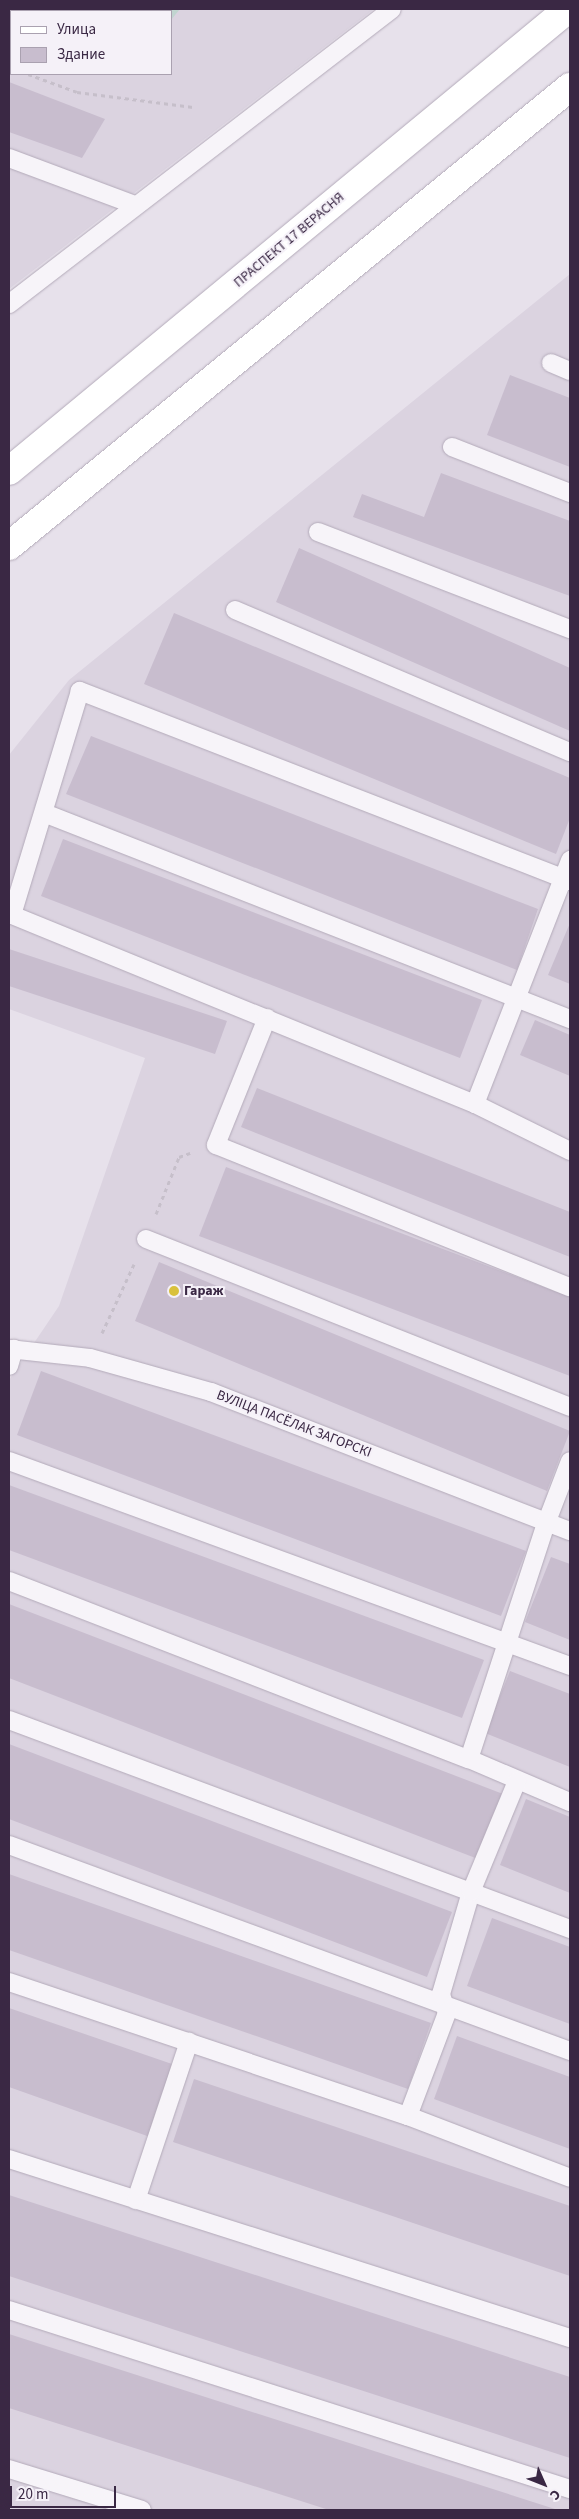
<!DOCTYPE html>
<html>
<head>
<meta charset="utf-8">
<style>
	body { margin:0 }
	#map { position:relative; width:579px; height:2519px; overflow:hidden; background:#e7e1eb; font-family:"Source Sans 3",sans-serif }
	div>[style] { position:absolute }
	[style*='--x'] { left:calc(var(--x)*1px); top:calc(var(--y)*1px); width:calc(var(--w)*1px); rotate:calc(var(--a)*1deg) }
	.built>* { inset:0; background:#dbd3e0 }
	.green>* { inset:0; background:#c1d5d0 }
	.building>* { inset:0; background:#c8bdce }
	.path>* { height:3px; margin-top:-1.5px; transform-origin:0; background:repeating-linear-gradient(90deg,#c6bfca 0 4px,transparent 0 8px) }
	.roads { filter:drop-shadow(0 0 1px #b3aab9) drop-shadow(0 0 1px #b3aab9) }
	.lane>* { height:18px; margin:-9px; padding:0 9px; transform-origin:9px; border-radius:9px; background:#f7f4f9 }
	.primary>* { height:28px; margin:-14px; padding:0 14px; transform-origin:14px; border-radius:14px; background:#fff }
	.dots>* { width:14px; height:14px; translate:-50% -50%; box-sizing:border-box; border:2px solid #f5f1f8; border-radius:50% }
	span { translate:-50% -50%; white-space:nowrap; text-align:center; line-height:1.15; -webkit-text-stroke:4px #f5f1f8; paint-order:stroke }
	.street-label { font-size:14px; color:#3a2844 }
	.poi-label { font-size:14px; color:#3a2844; font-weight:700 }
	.left { translate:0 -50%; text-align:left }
	.frame { position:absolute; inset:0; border:10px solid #3a2844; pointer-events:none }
	.legend { position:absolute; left:10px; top:10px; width:162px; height:65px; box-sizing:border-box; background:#f5f1f8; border:1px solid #aaa1b0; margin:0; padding:6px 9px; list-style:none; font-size:15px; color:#3a2844 }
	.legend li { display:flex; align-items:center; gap:10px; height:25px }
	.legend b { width:25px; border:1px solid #aaa1b0 }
	.north { position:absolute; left:519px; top:2459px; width:50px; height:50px; -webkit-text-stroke:4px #f5f1f8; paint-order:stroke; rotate:134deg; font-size:14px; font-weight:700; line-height:20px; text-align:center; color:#3a2844 }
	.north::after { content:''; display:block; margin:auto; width:18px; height:22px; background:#3a2844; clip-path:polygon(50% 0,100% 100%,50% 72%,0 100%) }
	.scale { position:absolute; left:10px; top:2486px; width:106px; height:22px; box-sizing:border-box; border:2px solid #3a2844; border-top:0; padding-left:6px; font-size:15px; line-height:18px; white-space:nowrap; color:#3a2844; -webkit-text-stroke:4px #f5f1f8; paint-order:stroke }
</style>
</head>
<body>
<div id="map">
	<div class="built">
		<i style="clip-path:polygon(9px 9px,111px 11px,11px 11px,11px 74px,171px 74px,171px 11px,145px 9px,374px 9px,9px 289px)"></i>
		<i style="clip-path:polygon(570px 274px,570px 2510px,9px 2510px,9px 1380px,59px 1306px,145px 1058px,9px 1009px,9px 755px,69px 680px)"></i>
	</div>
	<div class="green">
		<i style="clip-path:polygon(36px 9px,180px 9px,171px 20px,171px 11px)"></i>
	</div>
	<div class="building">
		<i style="clip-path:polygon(9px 82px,105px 119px,82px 158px,9px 132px)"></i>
		<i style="clip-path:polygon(510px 375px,570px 398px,570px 467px,487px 435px)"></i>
		<i style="clip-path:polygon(441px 473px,570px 521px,570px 596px,353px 517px,362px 494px,424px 517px)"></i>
		<i style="clip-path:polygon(299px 548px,570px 668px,570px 731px,276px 602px)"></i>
		<i style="clip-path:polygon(174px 613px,570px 778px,570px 818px,556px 854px,144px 684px)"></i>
		<i style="clip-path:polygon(91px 736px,538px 909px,517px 970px,66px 794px)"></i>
		<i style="clip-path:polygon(63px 839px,482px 1000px,460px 1058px,41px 896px)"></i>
		<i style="clip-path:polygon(570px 923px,570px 984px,548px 975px)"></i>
		<i style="clip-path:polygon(9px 949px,227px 1021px,215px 1054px,9px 986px)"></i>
		<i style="clip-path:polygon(535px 1020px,570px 1035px,570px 1076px,520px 1055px)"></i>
		<i style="clip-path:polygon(257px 1088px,570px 1212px,570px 1257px,241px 1127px)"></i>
		<i style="clip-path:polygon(226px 1167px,570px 1297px,570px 1376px,199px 1236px)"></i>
		<i style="clip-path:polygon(159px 1262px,570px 1431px,547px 1491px,135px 1321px)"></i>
		<i style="clip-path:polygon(41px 1371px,526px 1551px,501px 1616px,17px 1435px)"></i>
		<i style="clip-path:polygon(9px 1485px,484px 1660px,462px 1718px,9px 1550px)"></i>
		<i style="clip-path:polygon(551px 1557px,570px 1564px,570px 1640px,525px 1622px)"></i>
		<i style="clip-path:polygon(9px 1604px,503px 1794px,478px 1859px,9px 1678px)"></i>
		<i style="clip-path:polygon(510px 1671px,570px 1694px,570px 1767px,485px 1733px)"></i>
		<i style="clip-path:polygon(9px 1744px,452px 1912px,427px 1977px,9px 1819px)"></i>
		<i style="clip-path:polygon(526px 1799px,570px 1817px,570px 1893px,500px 1865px)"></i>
		<i style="clip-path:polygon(9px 1874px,431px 2023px,408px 2089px,9px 1950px)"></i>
		<i style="clip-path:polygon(492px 1918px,570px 1947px,570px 2024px,467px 1986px)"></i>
		<i style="clip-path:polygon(9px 2008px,172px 2064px,150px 2137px,9px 2087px)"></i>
		<i style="clip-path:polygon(457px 2036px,570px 2077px,570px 2149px,434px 2099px)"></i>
		<i style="clip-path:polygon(194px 2079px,570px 2206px,570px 2276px,173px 2142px)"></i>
		<i style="clip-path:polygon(9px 2195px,570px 2377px,570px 2458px,9px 2276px)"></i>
		<i style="clip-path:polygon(9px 2334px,558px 2510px,329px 2510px,9px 2408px)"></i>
	</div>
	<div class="path">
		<i style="--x:9;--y:66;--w:2;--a:27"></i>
		<i style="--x:28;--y:74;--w:52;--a:20.2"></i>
		<i style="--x:77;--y:92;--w:117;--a:7.4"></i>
		<i style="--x:156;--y:1214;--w:61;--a:-68"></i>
		<i style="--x:179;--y:1157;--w:12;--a:-20"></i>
		<i style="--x:102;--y:1333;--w:76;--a:-65.1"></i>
	</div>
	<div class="roads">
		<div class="lane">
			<i style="--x:9;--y:158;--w:134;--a:20.5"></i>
			<i style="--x:9;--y:304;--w:483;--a:-37.6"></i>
			<i style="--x:551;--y:363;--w:21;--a:23"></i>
			<i style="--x:452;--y:447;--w:127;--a:21.3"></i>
			<i style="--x:318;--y:532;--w:270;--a:21.1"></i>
			<i style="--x:235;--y:610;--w:364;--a:23"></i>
			<i style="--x:44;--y:813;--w:565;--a:21.39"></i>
			<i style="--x:570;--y:881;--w:526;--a:-158.81"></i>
			<i style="--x:80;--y:691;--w:234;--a:106.9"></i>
			<i style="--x:12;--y:915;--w:500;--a:22.21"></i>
			<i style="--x:475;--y:1104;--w:106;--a:26.3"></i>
			<i style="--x:267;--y:1018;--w:137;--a:111.9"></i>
			<i style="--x:216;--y:1145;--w:381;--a:21.9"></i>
			<i style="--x:475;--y:1104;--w:262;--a:-68.7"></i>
			<i style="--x:146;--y:1239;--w:456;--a:21.6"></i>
			<i style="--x:9;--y:1349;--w:81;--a:6.3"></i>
			<i style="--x:90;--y:1358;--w:126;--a:15.7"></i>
			<i style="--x:211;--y:1392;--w:385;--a:21.2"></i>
			<i style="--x:9;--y:1366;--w:18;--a:-74"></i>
			<i style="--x:9;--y:1461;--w:597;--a:20.07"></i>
			<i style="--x:9;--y:1581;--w:493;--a:21.2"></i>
			<i style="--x:469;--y:1759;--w:110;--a:23.1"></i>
			<i style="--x:9;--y:1720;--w:599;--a:20.43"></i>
			<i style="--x:469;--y:1759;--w:250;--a:-71.9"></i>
			<i style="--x:547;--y:1521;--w:64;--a:-69"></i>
			<i style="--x:9;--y:1845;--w:598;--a:20.16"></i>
			<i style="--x:9;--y:1982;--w:421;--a:18.6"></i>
			<i style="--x:408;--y:2116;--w:173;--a:20.9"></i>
			<i style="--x:408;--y:2116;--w:110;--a:-69.3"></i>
			<i style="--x:447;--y:2013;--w:20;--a:-108"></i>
			<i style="--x:441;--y:1994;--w:106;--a:-73.6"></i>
			<i style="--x:471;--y:1892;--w:120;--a:-67.5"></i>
			<i style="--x:9;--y:2159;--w:589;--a:17.7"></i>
			<i style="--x:136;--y:2200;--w:167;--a:-71.5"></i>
			<i style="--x:9;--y:2310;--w:589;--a:17.7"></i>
			<i style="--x:9;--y:2469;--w:139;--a:17.1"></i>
		</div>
		<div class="primary">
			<i style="--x:9;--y:471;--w:725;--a:-39.57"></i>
			<i style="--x:9;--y:546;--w:725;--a:-39.29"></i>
		</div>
	</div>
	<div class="dots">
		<i style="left:174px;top:1291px;background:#d9c13c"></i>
	</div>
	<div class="street-label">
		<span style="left:289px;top:240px;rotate:-40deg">ПРАСПЕКТ 17 ВЕРАСНЯ</span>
		<span style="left:294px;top:1424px;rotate:21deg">ВУЛІЦА ПАСЁЛАК ЗАГОРСКІ</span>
	</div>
	<div class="poi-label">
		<span class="left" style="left:184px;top:1291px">Гараж</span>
	</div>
	<div class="frame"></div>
	<ul class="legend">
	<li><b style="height:6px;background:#fff"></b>Улица</li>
	<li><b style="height:14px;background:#c8bdce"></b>Здание</li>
	</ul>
	<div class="north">С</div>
	<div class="scale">20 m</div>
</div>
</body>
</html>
